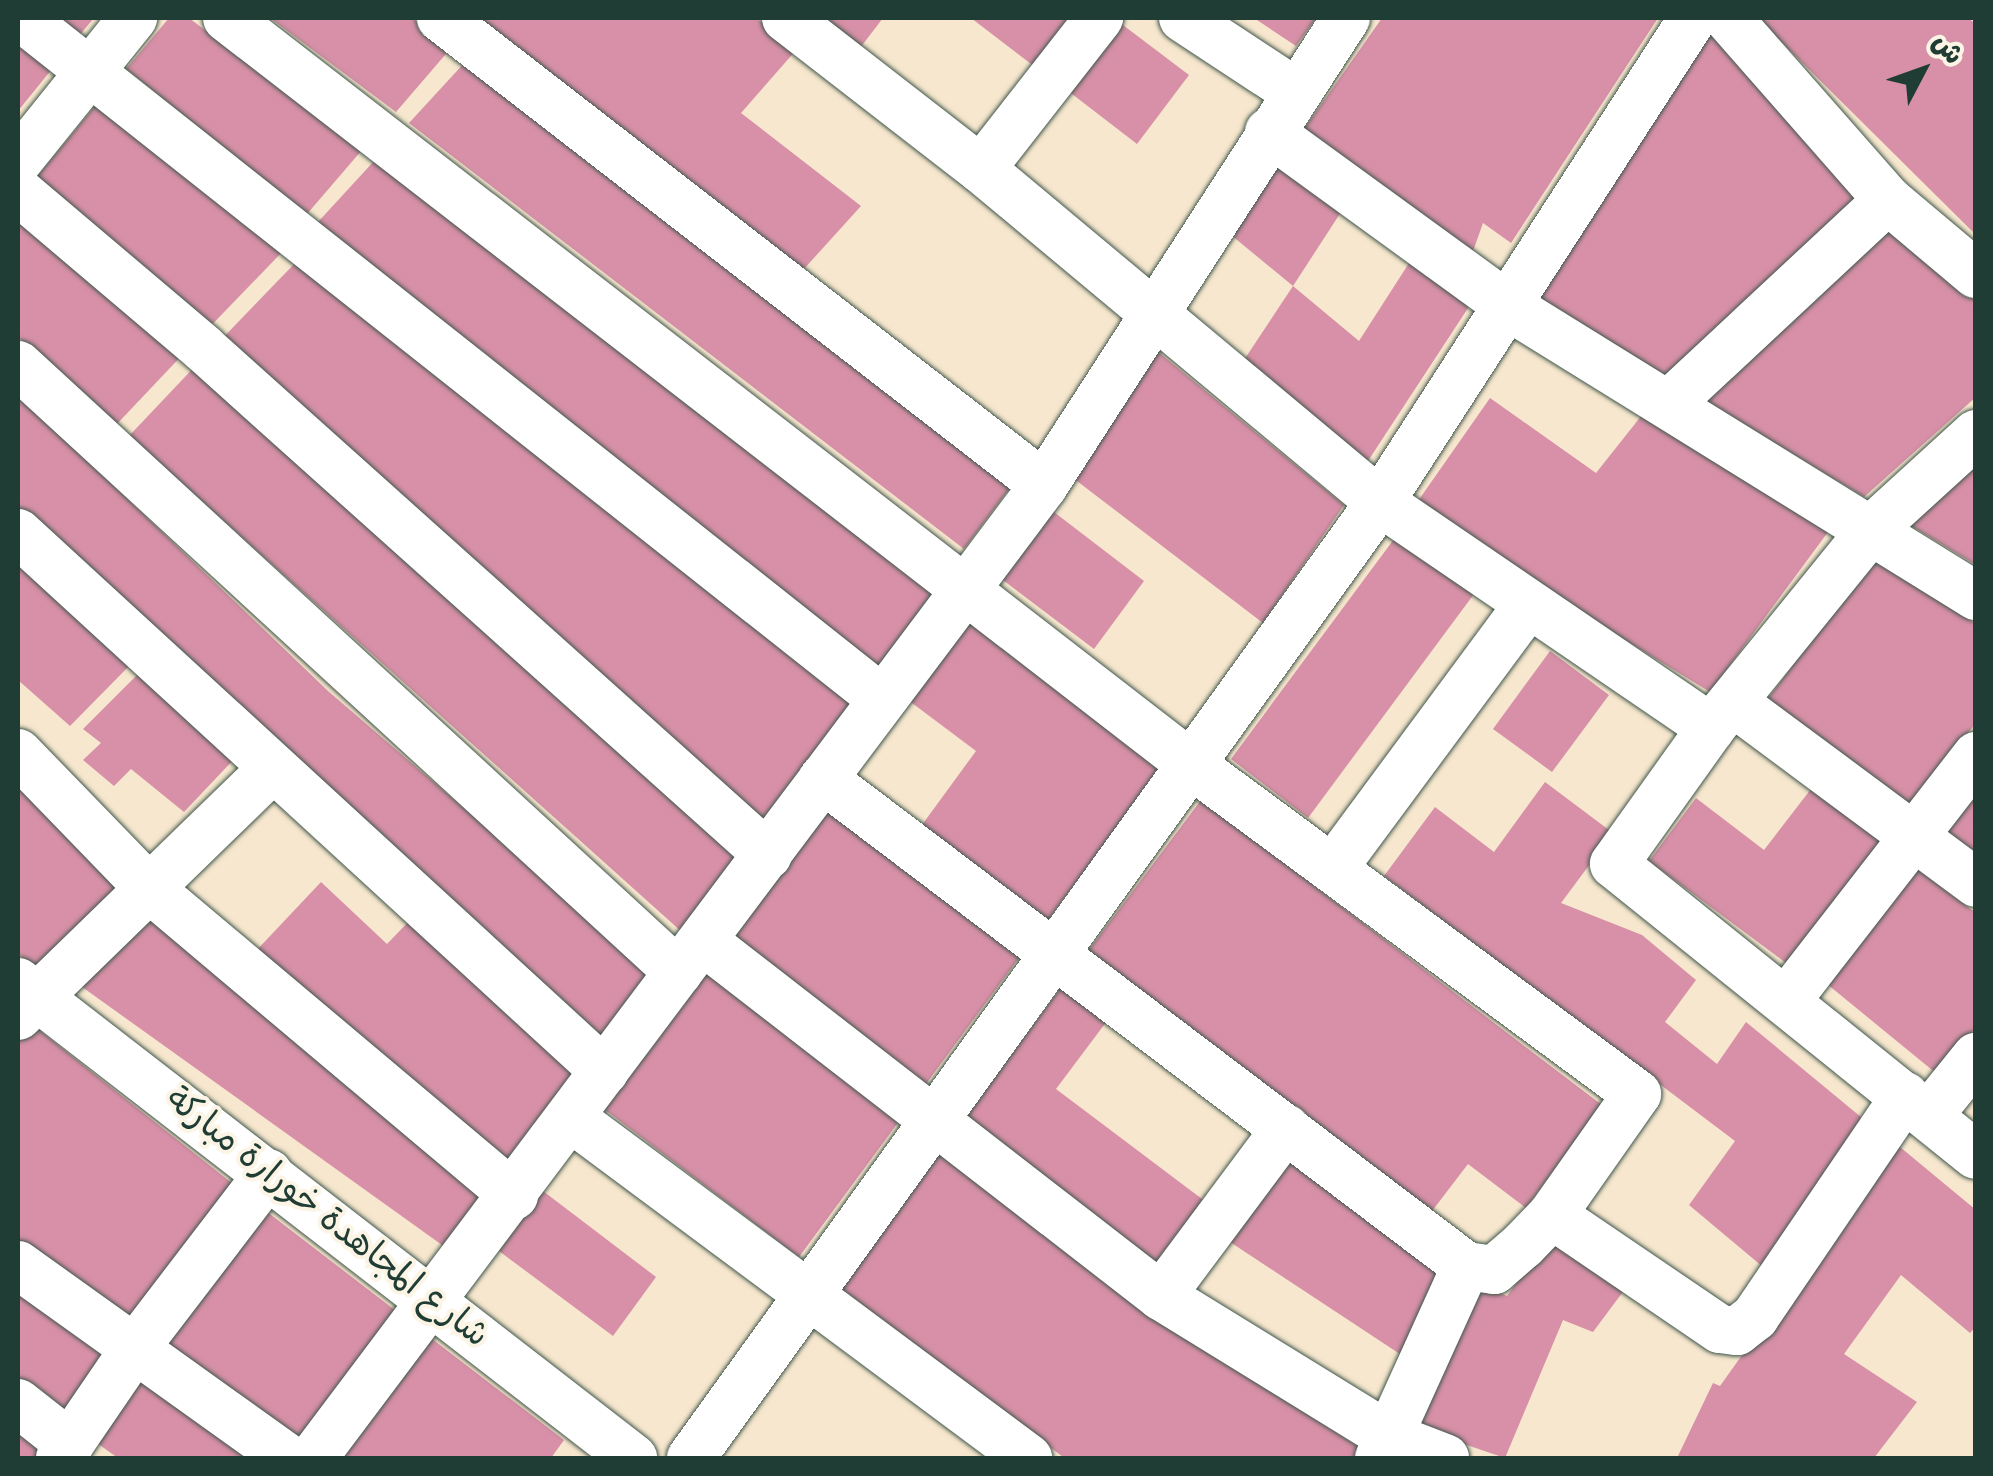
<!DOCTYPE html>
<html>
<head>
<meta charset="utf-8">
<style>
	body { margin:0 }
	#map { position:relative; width:1993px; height:1476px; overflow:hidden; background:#f7e7ce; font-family:"Indie Flower","Playpen Sans Arabic",sans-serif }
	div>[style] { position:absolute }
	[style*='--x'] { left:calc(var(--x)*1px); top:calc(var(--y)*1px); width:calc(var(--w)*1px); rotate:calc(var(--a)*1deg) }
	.building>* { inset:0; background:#d790a7 }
	.roads { filter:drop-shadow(0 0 2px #3f564b) drop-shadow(0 0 2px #3f564b) }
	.minor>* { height:48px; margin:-24px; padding:0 24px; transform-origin:24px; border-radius:24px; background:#fff }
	span { translate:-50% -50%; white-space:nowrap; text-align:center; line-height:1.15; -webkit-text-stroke:8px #fcf5e5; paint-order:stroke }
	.street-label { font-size:35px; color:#1f3d34 }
	.frame { position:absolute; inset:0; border:20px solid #1f3d34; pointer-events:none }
	.north { position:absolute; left:1873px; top:20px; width:100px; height:100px; -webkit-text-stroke:8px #fcf5e5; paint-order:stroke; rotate:49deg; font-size:28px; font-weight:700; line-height:40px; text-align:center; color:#1f3d34 }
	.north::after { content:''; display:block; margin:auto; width:35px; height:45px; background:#1f3d34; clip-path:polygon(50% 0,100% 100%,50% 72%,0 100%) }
</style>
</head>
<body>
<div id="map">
	<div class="building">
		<i style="clip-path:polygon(51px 18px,94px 18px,77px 38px)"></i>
		<i style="clip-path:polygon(169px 18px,189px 18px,362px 150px,307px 214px,126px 69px)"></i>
		<i style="clip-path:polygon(270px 18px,412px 18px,451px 48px,396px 112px)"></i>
		<i style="clip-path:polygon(473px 18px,756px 18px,797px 49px,741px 113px,861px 206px,803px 270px)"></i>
		<i style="clip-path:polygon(821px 18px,883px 18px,860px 48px)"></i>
		<i style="clip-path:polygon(971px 18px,1087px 18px,1043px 73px)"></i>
		<i style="clip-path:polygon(1254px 18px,1316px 18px,1296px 46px)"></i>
		<i style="clip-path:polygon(1382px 18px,1658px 18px,1511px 243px,1483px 223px,1472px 254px,1297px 139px)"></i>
		<i style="clip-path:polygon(1757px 18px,1968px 18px,1976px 24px,1976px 235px)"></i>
		<i style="clip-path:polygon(1115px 19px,1189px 75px,1137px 144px,1063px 87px)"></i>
		<i style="clip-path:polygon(1713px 29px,1866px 188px,1667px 376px,1537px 298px)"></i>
		<i style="clip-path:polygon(18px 34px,56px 64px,18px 111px)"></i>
		<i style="clip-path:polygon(467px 60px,1015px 481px,964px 549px,409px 123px)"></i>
		<i style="clip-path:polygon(100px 100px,286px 248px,202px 335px,31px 184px)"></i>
		<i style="clip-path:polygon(375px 160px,934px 591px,876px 669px,318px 222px)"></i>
		<i style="clip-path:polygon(1281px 163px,1343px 209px,1293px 286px,1231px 235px)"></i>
		<i style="clip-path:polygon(18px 204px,187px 350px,116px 425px,18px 337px)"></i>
		<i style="clip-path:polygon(1897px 220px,1976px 302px,1976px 397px,1864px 497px,1706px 401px)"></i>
		<i style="clip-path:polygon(299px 259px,853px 701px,761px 826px,215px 346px)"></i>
		<i style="clip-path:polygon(1411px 260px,1470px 305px,1366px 464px,1242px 363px,1293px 286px,1359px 341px)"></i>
		<i style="clip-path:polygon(1156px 350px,1344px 505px,1263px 623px,1073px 478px)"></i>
		<i style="clip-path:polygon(200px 361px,742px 852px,683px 933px,129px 436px)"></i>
		<i style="clip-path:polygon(18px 394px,328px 691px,654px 972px,604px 1039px,18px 515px)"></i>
		<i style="clip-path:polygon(1490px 398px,1596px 473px,1642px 415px,1828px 532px,1710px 692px,1566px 604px,1418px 501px)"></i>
		<i style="clip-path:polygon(1976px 460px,1976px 565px,1905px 522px)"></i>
		<i style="clip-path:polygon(1050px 509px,1144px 581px,1094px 649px,999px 577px)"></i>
		<i style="clip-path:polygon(1397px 535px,1474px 594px,1308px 818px,1231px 759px)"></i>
		<i style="clip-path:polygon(18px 550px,135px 660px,70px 726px,18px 680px)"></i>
		<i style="clip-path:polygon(1872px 559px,1976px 624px,1976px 723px,1910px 805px,1767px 700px)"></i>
		<i style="clip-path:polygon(969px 618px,1162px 766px,1045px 924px,919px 829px,976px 751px,908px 700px)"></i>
		<i style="clip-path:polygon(1550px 651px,1609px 695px,1552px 772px,1493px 729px)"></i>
		<i style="clip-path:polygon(144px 668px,237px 756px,184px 812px,131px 769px,114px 786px,83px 760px,101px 743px,83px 729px)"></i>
		<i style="clip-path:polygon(18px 781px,127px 889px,40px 973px,18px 954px)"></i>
		<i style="clip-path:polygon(1545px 782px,1613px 833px,1561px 903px,1642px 935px,1696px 980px,1665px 1022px,1717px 1064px,1746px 1022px,1867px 1122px,1763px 1267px,1689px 1205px,1735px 1141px,1384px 876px,1435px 807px,1494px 852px)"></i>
		<i style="clip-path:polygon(1811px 789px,1881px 842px,1786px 963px,1649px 861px,1696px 798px,1764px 850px)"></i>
		<i style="clip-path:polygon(1976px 796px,1976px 854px,1947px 833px)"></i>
		<i style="clip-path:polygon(1201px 800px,1602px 1105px,1526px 1208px,1468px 1164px,1429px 1215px,1085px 955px)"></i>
		<i style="clip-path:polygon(830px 805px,1024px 951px,923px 1088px,729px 941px)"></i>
		<i style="clip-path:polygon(1917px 869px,1976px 913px,1976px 1027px,1937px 1074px,1827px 984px)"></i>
		<i style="clip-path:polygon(321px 882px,387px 944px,411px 919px,577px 1075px,508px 1169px,253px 954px)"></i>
		<i style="clip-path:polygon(152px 915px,489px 1195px,449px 1250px,78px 984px)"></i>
		<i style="clip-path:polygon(707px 971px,900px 1120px,799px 1257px,604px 1109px)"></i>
		<i style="clip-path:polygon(1065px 982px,1110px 1017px,1056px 1089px,1206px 1202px,1158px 1266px,964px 1119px)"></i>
		<i style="clip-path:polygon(30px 1023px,238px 1188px,137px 1325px,18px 1240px,18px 1035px)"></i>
		<i style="clip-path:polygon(1894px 1142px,1976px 1210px,1976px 1326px,1970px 1333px,1901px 1275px,1844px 1354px,1917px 1402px,1874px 1458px,1677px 1458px,1713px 1383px,1720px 1386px)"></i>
		<i style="clip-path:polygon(941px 1151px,1170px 1328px,1361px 1448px,1355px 1458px,1063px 1457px,839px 1287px)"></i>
		<i style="clip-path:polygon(1291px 1154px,1449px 1273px,1412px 1362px,1227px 1240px)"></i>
		<i style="clip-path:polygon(543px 1191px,656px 1277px,613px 1336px,499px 1251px)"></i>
		<i style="clip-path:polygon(262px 1208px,396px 1311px,298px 1445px,161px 1345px)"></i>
		<i style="clip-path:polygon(1553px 1233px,1628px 1285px,1593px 1332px,1563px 1320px,1505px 1458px,1414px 1427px,1475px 1282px,1507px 1296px)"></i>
		<i style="clip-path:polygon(18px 1285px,100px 1344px,105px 1367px,64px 1421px,18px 1385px)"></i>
		<i style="clip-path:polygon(423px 1332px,564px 1440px,551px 1458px,330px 1458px)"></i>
		<i style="clip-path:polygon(143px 1370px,261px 1458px,118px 1458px,94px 1441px)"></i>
		<i style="clip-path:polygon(18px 1426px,47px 1446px,39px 1458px,18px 1458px)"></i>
	</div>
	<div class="roads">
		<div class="minor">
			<i style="--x:22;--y:18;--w:1097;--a:38.37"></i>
			<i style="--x:227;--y:18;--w:1222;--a:37.75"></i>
			<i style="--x:1193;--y:766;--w:552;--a:36.45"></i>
			<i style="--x:1637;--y:1094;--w:148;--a:125.1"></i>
			<i style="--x:1552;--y:1215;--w:42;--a:134"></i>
			<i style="--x:1523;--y:1245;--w:38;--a:139"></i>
			<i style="--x:1494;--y:1270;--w:28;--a:-172"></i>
			<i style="--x:1466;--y:1266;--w:807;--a:-142.86"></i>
			<i style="--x:786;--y:18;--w:247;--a:37.8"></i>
			<i style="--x:981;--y:169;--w:520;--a:39.85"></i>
			<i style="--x:1380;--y:502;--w:401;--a:34.3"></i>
			<i style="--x:1183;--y:18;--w:133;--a:33.3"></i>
			<i style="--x:1728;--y:18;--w:242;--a:48.7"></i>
			<i style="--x:1888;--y:200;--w:115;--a:40.1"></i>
			<i style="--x:1269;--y:132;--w:299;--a:36"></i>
			<i style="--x:1511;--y:308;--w:547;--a:31.77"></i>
			<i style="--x:18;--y:161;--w:184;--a:-51.2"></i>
			<i style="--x:981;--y:169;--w:192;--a:-52"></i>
			<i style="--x:18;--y:191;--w:243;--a:40.3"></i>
			<i style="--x:203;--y:348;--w:759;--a:41.9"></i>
			<i style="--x:18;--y:365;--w:897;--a:42.6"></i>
			<i style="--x:1670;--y:403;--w:298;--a:-43"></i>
			<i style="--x:1976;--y:434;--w:141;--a:137.6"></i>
			<i style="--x:1872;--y:529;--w:256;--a:129"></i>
			<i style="--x:1711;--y:728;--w:167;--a:125.5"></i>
			<i style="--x:1614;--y:864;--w:464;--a:38.8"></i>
			<i style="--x:1044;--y:485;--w:556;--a:-57.11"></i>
			<i style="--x:18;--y:533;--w:796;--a:42.55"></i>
			<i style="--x:1734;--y:703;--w:302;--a:36.6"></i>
			<i style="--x:18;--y:753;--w:190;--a:45.9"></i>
			<i style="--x:150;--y:889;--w:476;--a:40.1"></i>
			<i style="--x:1334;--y:867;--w:326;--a:-53.5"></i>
			<i style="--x:703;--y:941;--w:579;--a:37.78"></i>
			<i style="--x:1161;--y:1296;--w:269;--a:31.6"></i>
			<i style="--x:1390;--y:1437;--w:59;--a:20.9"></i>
			<i style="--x:18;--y:982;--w:778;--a:37.74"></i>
			<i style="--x:1787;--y:1000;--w:309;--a:-52.2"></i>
			<i style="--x:18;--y:1016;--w:351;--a:-44.2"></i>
			<i style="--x:1929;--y:1115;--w:75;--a:-51"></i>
			<i style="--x:571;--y:1118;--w:570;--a:36.65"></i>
			<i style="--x:1552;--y:1215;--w:203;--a:34.2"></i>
			<i style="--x:1720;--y:1329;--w:17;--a:7"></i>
			<i style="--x:1737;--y:1331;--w:23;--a:-38"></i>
			<i style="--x:1755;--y:1317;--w:267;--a:-55.8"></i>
			<i style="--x:18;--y:1265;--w:332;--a:35.6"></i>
			<i style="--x:1161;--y:1296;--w:209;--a:-53.3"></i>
			<i style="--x:18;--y:1403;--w:66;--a:38.3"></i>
			<i style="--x:60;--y:1458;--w:133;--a:-55.7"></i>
			<i style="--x:135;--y:1348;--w:220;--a:-52.6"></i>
			<i style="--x:313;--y:1458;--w:1217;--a:-53.08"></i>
			<i style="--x:1044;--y:485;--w:763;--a:-142.24"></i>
			<i style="--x:691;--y:1458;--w:1178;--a:-54.22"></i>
			<i style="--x:1380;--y:502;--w:576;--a:-57.11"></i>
			<i style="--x:1379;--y:1458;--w:211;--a:-65.6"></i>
		</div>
	</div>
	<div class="street-label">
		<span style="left:326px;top:1219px;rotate:38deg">شارع المجاهدة خورارة مباركة</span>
	</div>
	<div class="frame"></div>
	<div class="north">ش</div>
</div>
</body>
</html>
